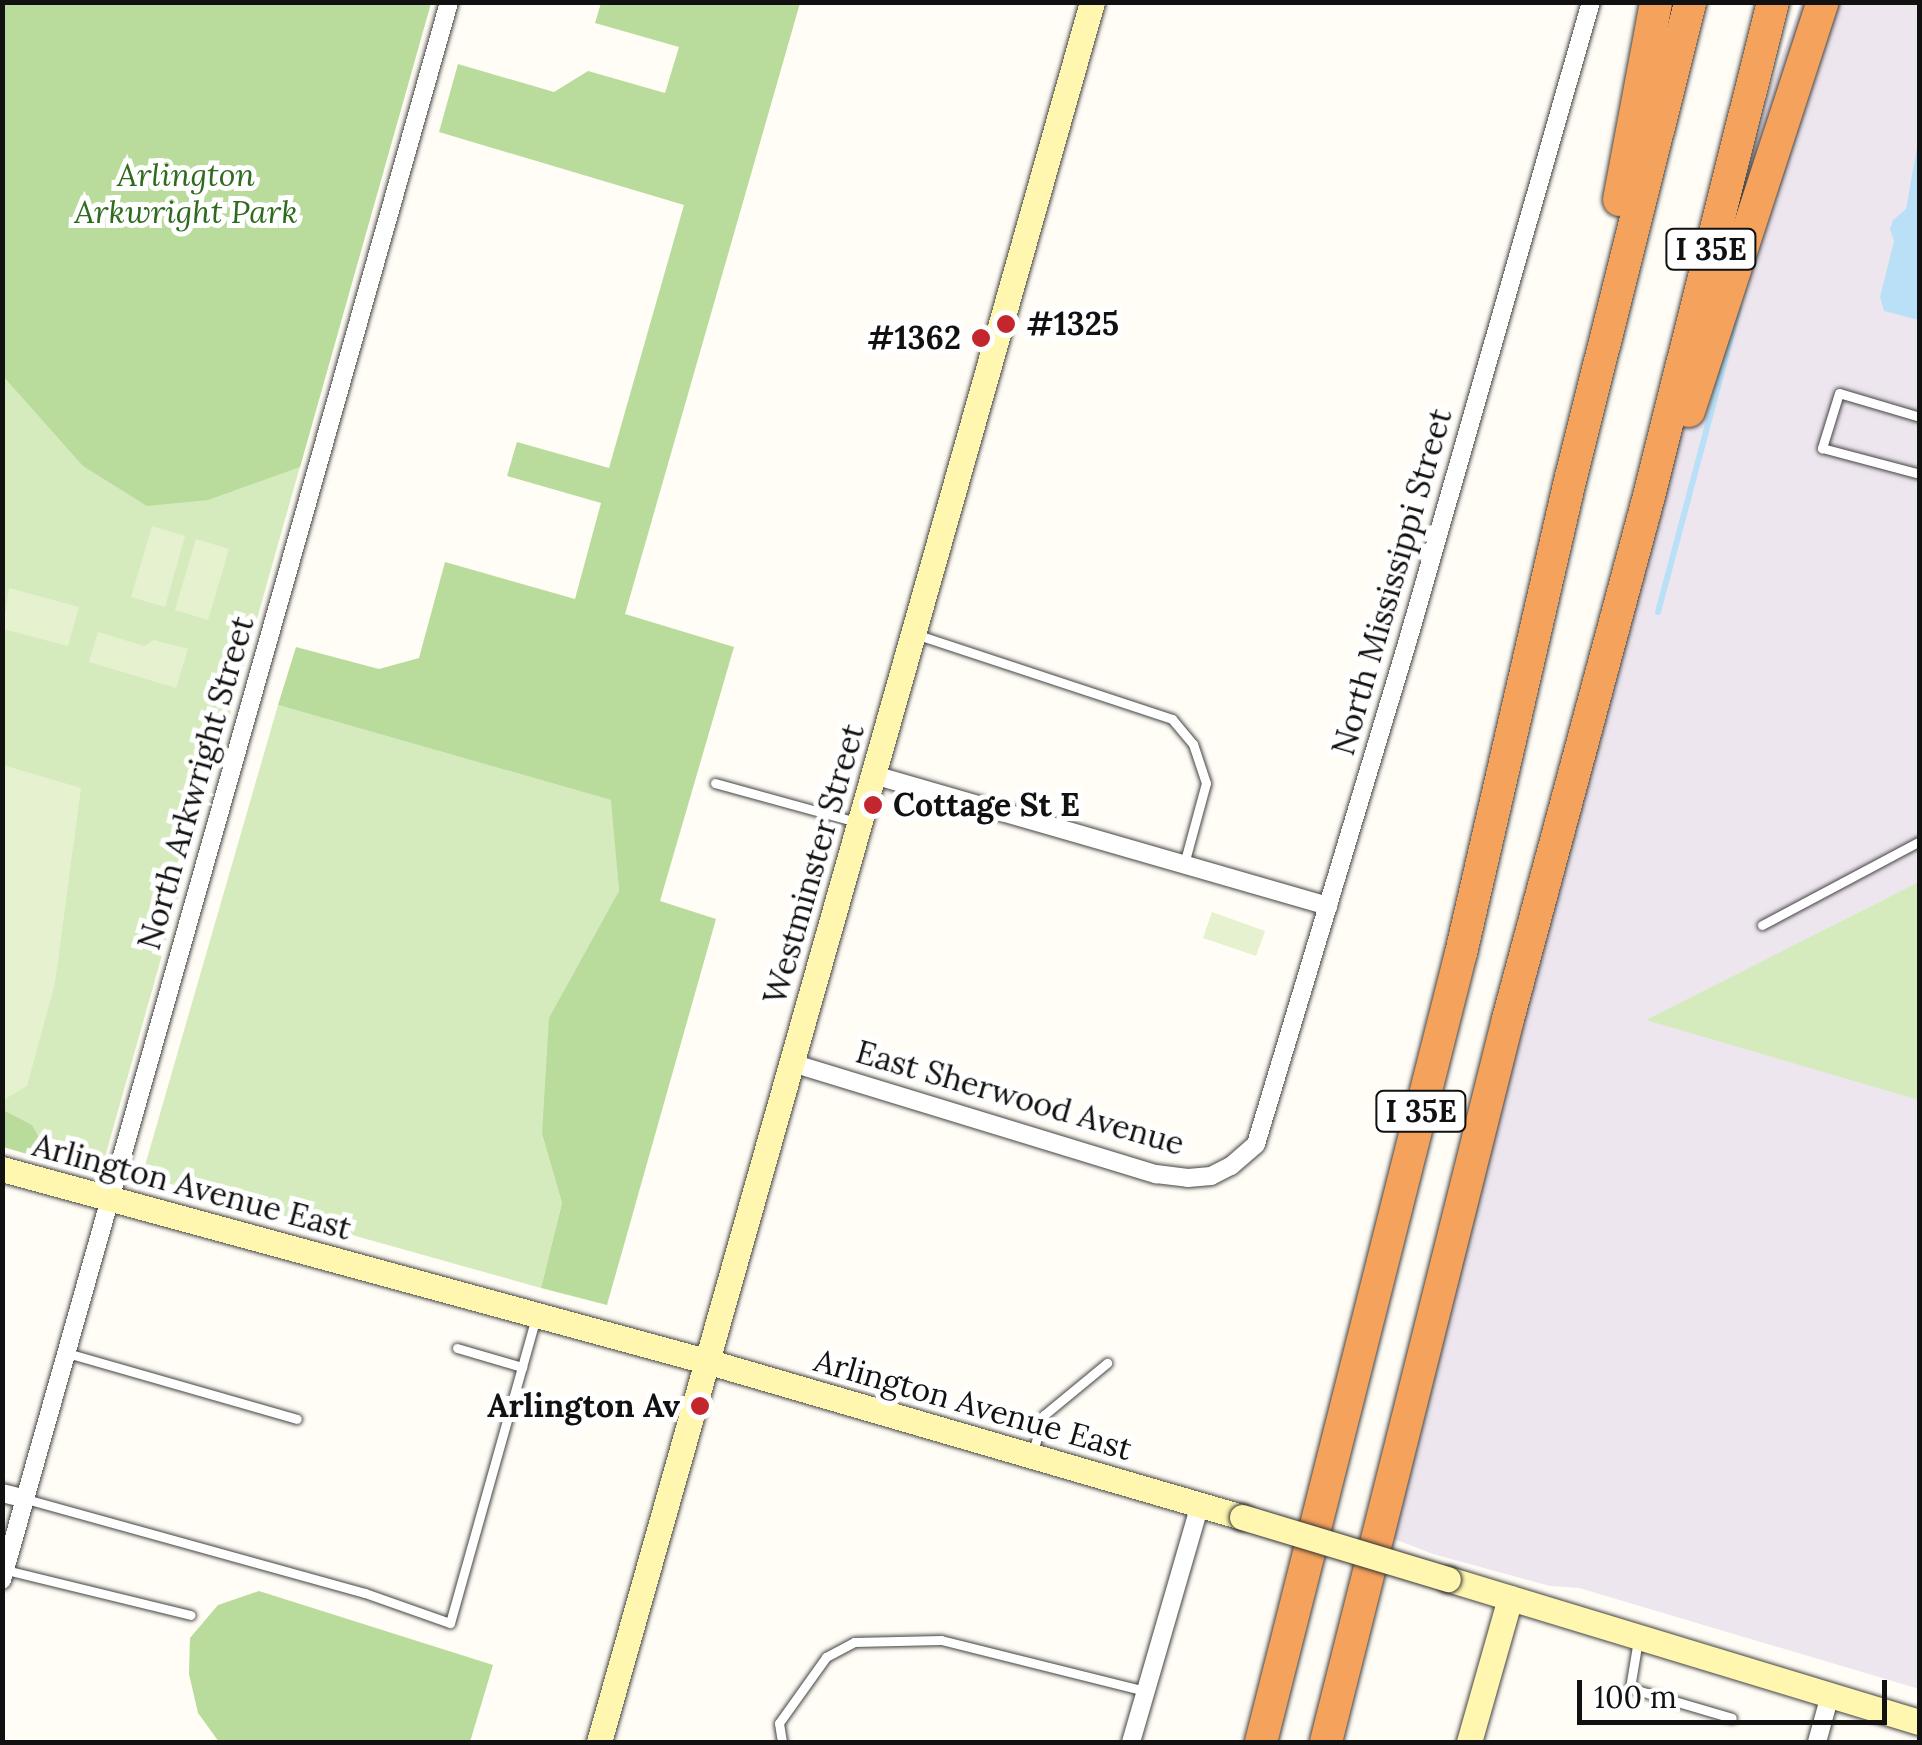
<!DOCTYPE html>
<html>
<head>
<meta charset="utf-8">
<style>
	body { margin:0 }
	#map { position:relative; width:1922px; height:1745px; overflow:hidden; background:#fffdf5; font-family:Lora,serif }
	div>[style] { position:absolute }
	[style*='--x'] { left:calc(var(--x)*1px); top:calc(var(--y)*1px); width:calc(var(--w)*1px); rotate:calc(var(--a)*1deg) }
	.industrial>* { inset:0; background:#eee6ef }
	.green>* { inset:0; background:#d5ebbd }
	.forest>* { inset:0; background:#b9dc9c }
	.pitch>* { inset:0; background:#e6f2cf }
	.water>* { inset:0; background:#b9e0f7 }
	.stream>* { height:6px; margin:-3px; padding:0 3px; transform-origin:3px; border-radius:3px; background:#b9e0f7 }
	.roads { filter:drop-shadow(0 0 2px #444) drop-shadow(0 0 2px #444) }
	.lane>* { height:9px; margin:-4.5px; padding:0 4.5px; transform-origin:4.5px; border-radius:4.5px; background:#fff }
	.street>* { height:18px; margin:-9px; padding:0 9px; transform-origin:9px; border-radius:9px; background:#fff }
	.secondary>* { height:25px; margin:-12.5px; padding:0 12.5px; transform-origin:12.5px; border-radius:12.5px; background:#fff6b0 }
	.highway>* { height:32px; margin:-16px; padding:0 16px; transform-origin:16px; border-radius:16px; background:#f5a25d }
	.bridges { filter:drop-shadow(0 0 2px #333) drop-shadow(0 0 2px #333) }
	.secondary-bridge>* { height:25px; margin:-12.5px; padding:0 12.5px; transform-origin:12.5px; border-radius:12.5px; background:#fff6b0 }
	.dots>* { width:28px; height:28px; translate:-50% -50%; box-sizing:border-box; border:5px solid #fff; border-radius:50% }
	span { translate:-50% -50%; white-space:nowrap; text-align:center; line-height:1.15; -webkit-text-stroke:10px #fff; paint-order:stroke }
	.shield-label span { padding:2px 8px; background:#fff; border:2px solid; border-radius:8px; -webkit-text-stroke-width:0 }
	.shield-label { font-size:30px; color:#111; font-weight:700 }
	.park-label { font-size:32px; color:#2f6b1f; font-style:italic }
	.poi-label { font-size:32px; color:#111; font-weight:700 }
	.left { translate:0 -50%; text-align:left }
	.right { translate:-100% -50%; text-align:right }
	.street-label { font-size:32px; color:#111 }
	.frame { position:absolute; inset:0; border:5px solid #111; pointer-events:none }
	.scale { position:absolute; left:1577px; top:1680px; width:310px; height:45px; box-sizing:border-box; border:5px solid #111; border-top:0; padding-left:12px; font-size:30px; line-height:35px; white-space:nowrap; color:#111; -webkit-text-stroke:8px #fff; paint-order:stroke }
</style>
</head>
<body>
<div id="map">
	<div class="industrial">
		<i style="clip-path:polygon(1801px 3px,1919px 3px,1919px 1689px,1579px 1588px,1550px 1586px,1433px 1554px,1389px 1537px,1755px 130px)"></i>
	</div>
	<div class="green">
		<i style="clip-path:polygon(431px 3px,103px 1164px,3px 1136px,2px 6px)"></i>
		<i style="clip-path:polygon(278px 705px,612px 800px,619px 891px,591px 947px,542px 1134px,562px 1203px,541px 1288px,142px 1176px)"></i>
		<i style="clip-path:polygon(1919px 882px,1919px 1100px,1646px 1020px)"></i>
	</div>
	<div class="forest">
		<i style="clip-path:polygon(2px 3px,431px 3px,300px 467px,208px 500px,147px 506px,83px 466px,3px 376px)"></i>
		<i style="clip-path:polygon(601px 3px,800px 3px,625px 614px,734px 647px,660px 901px,716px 919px,607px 1305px,541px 1288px,562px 1203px,542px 1134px,549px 1018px,619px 891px,611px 800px,278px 705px,296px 647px,379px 669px,419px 658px,445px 562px,575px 599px,601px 503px,507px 476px,517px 442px,609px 468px,684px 205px,439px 132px,458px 64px,554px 92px,588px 71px,665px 93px,679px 47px,595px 23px)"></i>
		<i style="clip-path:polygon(3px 1110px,32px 1125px,42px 1143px,27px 1154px,3px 1147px)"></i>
		<i style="clip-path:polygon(259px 1591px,493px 1665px,470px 1742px,219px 1742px,198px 1713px,189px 1674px,190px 1638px,218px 1605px)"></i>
	</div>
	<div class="pitch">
		<i style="clip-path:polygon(152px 526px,185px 536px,165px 607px,131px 597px)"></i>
		<i style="clip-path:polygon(196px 539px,229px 549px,208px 620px,175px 610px)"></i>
		<i style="clip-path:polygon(9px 588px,79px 607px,68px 646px,3px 629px)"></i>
		<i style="clip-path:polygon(98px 632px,144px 646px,154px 640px,188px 649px,176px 688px,89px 662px)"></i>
		<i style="clip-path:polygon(3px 765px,81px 788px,55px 983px,27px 1086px,5px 1099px)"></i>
		<i style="clip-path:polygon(1212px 912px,1265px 931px,1256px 956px,1203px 938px)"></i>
	</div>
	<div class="water">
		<i style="clip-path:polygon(1919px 136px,1919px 320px,1884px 311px,1880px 297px,1894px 241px,1890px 229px,1893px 220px,1906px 209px)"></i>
	</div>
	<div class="stream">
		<i style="--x:1658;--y:612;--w:315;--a:-75.1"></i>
	</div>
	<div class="roads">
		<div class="lane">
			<i style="--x:1920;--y:417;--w:84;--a:-163.5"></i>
			<i style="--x:1839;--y:393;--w:58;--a:107.2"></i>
			<i style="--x:1822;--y:448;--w:101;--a:14.9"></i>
			<i style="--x:915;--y:634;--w:271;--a:18.3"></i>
			<i style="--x:1172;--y:719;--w:33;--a:50"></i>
			<i style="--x:1193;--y:744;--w:41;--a:71.6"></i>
			<i style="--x:1206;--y:783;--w:84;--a:105.2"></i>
			<i style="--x:715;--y:783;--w:147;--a:15.4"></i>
			<i style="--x:1762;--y:925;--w:179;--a:-28"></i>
			<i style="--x:457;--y:1348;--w:68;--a:16.3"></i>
			<i style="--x:67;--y:1353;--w:239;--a:16"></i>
			<i style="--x:1033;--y:1451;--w:38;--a:-73"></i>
			<i style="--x:1044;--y:1415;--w:82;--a:-39.5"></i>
			<i style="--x:26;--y:1499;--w:352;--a:15.5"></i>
			<i style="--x:365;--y:1593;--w:90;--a:19.4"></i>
			<i style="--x:450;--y:1623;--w:317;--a:-74.3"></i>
			<i style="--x:6;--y:1570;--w:190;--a:13.7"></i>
			<i style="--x:1638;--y:1640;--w:49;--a:99.5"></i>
			<i style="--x:1630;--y:1688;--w:106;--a:16.4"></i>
			<i style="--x:782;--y:1742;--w:19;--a:-99"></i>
			<i style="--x:779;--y:1723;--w:81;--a:-54.5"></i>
			<i style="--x:826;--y:1657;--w:32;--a:-28"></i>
			<i style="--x:854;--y:1642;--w:87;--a:-1.3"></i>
			<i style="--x:941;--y:1640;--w:211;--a:14"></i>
		</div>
		<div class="street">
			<i style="--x:874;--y:775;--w:473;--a:16.1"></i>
			<i style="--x:792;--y:1063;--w:381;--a:17"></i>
			<i style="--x:1156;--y:1174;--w:32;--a:7"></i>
			<i style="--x:1188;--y:1178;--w:23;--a:-5"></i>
			<i style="--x:1211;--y:1176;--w:22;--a:-27"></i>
			<i style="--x:1231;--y:1166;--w:33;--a:-41"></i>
			<i style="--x:1256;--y:1144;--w:519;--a:-73.21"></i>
			<i style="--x:1406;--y:647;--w:671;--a:-74"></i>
			<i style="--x:2;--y:1493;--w:25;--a:14"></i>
			<i style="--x:2;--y:1580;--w:1640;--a:-74.18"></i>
			<i style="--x:1131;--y:1742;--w:248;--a:-73.8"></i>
			<i style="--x:1817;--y:1742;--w:49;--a:-74.5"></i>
		</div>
		<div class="secondary">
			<i style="--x:2;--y:1169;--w:730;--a:15.26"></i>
			<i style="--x:706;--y:1361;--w:558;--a:16.23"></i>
			<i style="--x:1448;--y:1579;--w:493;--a:16.9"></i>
			<i style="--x:599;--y:1742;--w:1808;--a:-74.18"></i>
			<i style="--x:1469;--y:1742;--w:150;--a:-74.1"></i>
		</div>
		<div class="highway">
			<i style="--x:1619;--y:200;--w:201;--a:-79.4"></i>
			<i style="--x:1689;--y:411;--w:430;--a:-71.9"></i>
			<i style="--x:1261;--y:1742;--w:814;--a:-75.78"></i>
			<i style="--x:1461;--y:953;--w:489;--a:-77"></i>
			<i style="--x:1571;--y:477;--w:490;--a:-75.9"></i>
			<i style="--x:1326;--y:1742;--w:746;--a:-75.87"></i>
			<i style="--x:1508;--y:1019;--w:542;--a:-74.91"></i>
			<i style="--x:1649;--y:496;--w:509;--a:-75.91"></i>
		</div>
	</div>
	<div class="bridges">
		<div class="secondary-bridge">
			<i style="--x:1242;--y:1517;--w:215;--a:16.8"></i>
		</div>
	</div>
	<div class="dots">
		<i style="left:1006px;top:324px;background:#c4262e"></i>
		<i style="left:981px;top:338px;background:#c4262e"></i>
		<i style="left:873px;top:805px;background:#c4262e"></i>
		<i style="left:700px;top:1406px;background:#c4262e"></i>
	</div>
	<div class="shield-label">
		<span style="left:1711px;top:249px">I 35E</span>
		<span style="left:1421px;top:1111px">I 35E</span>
	</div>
	<div class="park-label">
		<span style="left:186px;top:194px">Arlington<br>Arkwright Park</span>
	</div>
	<div class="poi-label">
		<span class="left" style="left:1026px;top:324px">#1325</span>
		<span class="right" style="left:961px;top:338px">#1362</span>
		<span class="left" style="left:893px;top:805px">Cottage St E</span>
		<span class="right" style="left:680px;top:1406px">Arlington Av</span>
	</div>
	<div class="street-label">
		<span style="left:1392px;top:582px;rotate:-74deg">North Mississippi Street</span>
		<span style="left:196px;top:783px;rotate:-74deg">North Arkwright Street</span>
		<span style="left:814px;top:864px;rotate:-74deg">Westminster Street</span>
		<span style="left:1020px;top:1098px;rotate:16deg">East Sherwood Avenue</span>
		<span style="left:192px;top:1187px;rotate:15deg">Arlington Avenue East</span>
		<span style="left:973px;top:1405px;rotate:16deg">Arlington Avenue East</span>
	</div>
	<div class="frame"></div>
	<div class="scale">100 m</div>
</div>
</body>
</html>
